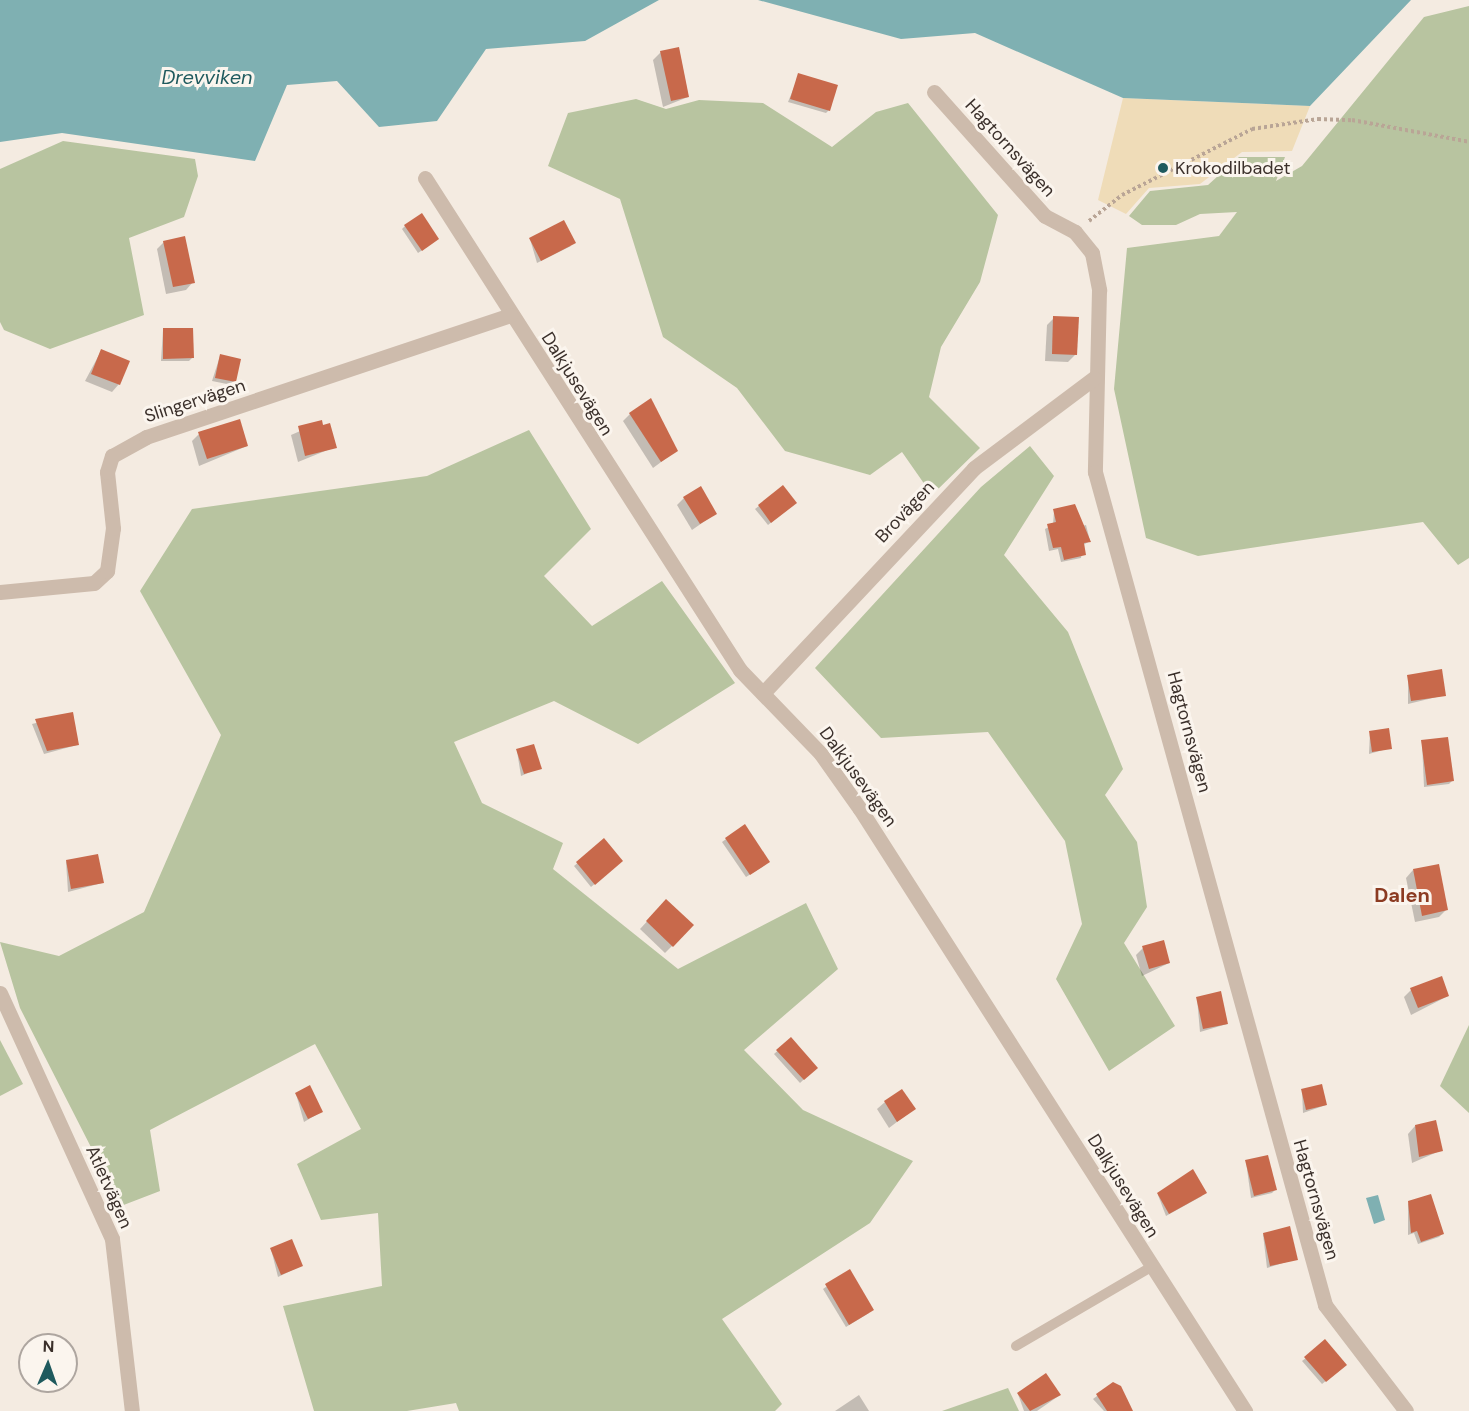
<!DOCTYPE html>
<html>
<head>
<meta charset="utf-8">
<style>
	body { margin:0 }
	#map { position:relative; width:1469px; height:1411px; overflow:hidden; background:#f4ebe1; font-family:"DM Sans",sans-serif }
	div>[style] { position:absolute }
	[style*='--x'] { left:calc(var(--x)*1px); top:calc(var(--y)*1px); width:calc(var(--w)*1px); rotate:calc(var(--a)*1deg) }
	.green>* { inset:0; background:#b8c4a0 }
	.sand>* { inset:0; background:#efdcb8 }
	.water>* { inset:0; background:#7fb0b2 }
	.shadow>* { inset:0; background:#0003 }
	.building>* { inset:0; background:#c8694b }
	.path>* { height:4px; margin-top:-2px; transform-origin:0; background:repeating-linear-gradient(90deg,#b9a596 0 3px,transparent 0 6px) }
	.service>* { height:10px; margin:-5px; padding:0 5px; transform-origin:5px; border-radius:5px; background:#cdbbac }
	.minor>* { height:15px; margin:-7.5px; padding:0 7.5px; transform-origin:7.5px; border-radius:7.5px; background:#cdbbac }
	.dots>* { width:16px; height:16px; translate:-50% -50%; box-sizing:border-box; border:3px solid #fbf5ee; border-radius:50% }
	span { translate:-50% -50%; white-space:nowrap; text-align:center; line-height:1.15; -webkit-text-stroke:6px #fbf5ee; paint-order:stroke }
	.street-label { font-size:18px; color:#3b302b }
	.poi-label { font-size:18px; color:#3b302b }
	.left { translate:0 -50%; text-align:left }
	.water-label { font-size:20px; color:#1f5a5e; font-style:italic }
	.neighbourhood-label { font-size:20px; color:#8c3b22; font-weight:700 }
	.north { position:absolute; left:18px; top:1333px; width:60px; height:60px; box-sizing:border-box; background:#fbf5ee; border:2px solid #aea6a0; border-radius:50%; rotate:2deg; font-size:16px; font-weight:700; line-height:24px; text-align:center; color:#3b302b }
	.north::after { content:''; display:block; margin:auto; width:21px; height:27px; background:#1f5a5e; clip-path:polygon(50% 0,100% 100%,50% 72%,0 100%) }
</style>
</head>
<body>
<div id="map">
	<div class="green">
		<i style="clip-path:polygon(1469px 6px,1469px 558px,1458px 565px,1423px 522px,1198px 556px,1146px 538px,1114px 389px,1127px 248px,1219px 236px,1237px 212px,1200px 214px,1176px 225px,1142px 225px,1129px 216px,1150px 191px,1208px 185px,1239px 157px,1285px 157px,1276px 181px,1302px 166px,1424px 17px)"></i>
		<i style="clip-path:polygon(636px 99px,666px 109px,699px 100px,763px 103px,832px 147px,876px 112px,908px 103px,998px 215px,980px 282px,941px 347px,929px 397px,980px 448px,932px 495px,902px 452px,870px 475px,785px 451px,737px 388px,663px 337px,620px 199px,548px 166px,568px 113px)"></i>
		<i style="clip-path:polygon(63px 141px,195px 159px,198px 176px,184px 217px,129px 238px,144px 315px,50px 349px,4px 330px,0 322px,0 169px)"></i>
		<i style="clip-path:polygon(529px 430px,591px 529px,544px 576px,592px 626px,662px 581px,735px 683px,638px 744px,554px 701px,454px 742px,482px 803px,563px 843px,553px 869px,678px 969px,806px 903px,838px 969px,744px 1050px,803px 1110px,913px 1161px,870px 1223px,722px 1319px,782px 1404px,775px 1411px,459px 1411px,456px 1403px,407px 1411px,314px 1411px,283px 1306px,382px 1286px,378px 1213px,321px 1220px,297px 1164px,361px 1129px,315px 1044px,150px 1130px,160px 1191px,121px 1206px,20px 1008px,0 942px,59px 956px,144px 912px,221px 735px,140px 591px,192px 509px,427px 476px)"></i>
		<i style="clip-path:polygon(1030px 446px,1054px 476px,1004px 555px,1068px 632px,1123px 769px,1105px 795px,1137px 842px,1147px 907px,1124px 943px,1175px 1026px,1109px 1071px,1056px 979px,1082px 924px,1065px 841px,988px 732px,881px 738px,815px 668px,981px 487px)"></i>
		<i style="clip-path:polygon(1469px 1025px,1469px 1113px,1440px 1086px)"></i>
		<i style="clip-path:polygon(0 1040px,23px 1084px,0 1096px)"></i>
		<i style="clip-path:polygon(1008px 1388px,1019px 1411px,942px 1411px)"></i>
	</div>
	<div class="sand">
		<i style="clip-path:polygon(1123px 98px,1310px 106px,1292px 151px,1242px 152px,1200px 184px,1149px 188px,1126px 214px,1098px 200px)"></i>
	</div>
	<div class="water">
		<i style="clip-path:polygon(0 0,659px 0,585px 41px,486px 49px,437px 121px,379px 127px,337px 81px,287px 85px,255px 161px,62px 133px,0 142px)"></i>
		<i style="clip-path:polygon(758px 0,1411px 0,1310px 106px,1123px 98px,975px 33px,901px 39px)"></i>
		<i style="clip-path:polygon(1378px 1195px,1385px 1220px,1374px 1224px,1366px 1198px)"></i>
	</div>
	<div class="shadow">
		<i style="clip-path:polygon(661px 52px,688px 97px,663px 107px,653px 60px)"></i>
		<i style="clip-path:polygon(799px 75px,829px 110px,826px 113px,788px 102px)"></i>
		<i style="clip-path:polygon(405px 226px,434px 242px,418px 253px,402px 229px)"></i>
		<i style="clip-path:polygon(530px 239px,571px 246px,537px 263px)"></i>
		<i style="clip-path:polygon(164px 242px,193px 282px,186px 290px,166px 294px,157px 249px)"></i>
		<i style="clip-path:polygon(1054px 318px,1076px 354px,1068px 362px,1045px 361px,1047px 325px)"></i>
		<i style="clip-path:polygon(163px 330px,192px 358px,189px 361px,161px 361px)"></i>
		<i style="clip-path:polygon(101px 351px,119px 384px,112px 392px,85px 381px)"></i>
		<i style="clip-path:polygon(220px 356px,235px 382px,232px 385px,212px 381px)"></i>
		<i style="clip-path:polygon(630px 414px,676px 451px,653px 468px,623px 421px)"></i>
		<i style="clip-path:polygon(321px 422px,335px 447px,298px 462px,291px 435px)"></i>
		<i style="clip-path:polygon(199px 434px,247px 446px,199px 466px,192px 441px)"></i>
		<i style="clip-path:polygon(783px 487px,792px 506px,768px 525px,755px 509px)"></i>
		<i style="clip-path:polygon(684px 498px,715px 514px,692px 530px,677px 505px)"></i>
		<i style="clip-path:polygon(1054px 511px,1079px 527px,1086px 525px,1090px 541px,1083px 545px,1081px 558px,1061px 562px,1058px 549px,1049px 551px,1045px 529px,1053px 525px)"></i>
		<i style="clip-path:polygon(1408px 676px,1445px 695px,1408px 704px)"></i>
		<i style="clip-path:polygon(72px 714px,77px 745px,44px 754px,32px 724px)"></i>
		<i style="clip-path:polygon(1370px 732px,1390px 748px,1369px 754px)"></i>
		<i style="clip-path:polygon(1422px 742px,1452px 781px,1449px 784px,1424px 787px)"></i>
		<i style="clip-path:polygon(517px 751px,540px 768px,521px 776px)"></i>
		<i style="clip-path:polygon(744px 826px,765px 865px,746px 877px,722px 842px)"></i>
		<i style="clip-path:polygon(604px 841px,618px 864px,591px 887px,574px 866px)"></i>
		<i style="clip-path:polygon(66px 861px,102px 883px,68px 892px)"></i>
		<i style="clip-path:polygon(1413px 870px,1446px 910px,1439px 917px,1415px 922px,1406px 878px)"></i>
		<i style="clip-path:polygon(666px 901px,672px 946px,665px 953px,640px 929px)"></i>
		<i style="clip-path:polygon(1143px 948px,1169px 963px,1142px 976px,1136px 955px)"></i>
		<i style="clip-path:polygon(1411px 990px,1448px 996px,1411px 1015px,1404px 997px)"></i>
		<i style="clip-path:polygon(1197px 998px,1227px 1024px,1200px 1032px)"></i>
		<i style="clip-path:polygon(791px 1039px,816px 1068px,800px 1083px,774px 1054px)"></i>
		<i style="clip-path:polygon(1302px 1091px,1326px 1105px,1303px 1113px)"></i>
		<i style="clip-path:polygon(296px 1094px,321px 1112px,304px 1122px)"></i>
		<i style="clip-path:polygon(885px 1102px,914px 1109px,889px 1128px,877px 1109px)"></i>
		<i style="clip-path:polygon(1415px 1126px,1442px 1150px,1412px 1163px,1408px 1134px)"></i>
		<i style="clip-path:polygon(1246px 1162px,1275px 1190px,1272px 1193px,1251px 1198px)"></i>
		<i style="clip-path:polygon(1158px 1195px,1202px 1196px,1166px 1216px)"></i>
		<i style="clip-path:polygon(1408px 1203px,1442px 1234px,1439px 1237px,1418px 1244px,1414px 1233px,1408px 1235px)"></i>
		<i style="clip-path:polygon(1263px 1234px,1296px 1259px,1267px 1268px)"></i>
		<i style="clip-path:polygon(271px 1249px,301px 1266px,278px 1277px)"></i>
		<i style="clip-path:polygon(849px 1271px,869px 1313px,846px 1327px,823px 1289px)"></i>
		<i style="clip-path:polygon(1306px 1358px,1342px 1368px,1322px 1384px,1302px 1361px)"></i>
		<i style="clip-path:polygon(1113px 1384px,1125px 1411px,1104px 1411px,1093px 1399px)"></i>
		<i style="clip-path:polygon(1018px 1394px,1060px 1395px,1037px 1411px,1024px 1411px)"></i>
		<i style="clip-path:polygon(859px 1395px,869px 1411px,835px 1411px)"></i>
	</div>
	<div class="building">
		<i style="clip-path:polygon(679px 47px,689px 97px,671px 101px,660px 51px)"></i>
		<i style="clip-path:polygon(798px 73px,838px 85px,830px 111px,790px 99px)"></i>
		<i style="clip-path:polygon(422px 213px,439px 239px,422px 251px,404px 225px)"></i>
		<i style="clip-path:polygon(564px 220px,576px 243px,541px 261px,529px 238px)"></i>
		<i style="clip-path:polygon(185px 236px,195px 283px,173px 287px,163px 241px)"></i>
		<i style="clip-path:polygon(1053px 316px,1079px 317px,1077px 355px,1052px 354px)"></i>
		<i style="clip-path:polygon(163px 328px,193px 328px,194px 358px,163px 359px)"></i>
		<i style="clip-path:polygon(101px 349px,130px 361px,120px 385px,91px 374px)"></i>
		<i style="clip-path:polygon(220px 354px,241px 359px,236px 382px,215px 378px)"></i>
		<i style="clip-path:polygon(651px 398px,678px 451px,661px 462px,629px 413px)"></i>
		<i style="clip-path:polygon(240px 419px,248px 446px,207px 459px,198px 432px)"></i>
		<i style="clip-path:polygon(322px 420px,323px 425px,330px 423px,337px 448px,305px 456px,298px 426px)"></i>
		<i style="clip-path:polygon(783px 485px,797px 503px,771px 523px,758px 505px)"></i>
		<i style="clip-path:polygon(701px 486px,717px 514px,700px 524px,683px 497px)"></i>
		<i style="clip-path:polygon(1075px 504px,1091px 542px,1084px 543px,1086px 555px,1064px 560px,1061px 547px,1053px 548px,1047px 524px,1056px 522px,1053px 509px)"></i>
		<i style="clip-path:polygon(1442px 669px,1446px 696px,1411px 701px,1407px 675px)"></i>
		<i style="clip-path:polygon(73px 712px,79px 745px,47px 751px,35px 719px)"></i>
		<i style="clip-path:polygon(1389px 728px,1392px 749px,1372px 752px,1369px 731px)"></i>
		<i style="clip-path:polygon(1448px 737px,1454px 781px,1427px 785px,1421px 740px)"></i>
		<i style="clip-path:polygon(534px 744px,542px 769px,524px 774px,516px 749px)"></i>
		<i style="clip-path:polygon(745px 824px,770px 862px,750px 875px,725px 838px)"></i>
		<i style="clip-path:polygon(604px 838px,623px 861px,595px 885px,576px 862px)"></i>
		<i style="clip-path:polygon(98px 854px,104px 883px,71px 889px,66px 860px)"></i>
		<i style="clip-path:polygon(1439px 864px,1448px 910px,1422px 916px,1413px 869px)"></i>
		<i style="clip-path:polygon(666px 899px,694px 925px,673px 947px,646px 921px)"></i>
		<i style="clip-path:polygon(1164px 940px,1170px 963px,1149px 969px,1142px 946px)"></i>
		<i style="clip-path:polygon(1442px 976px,1449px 996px,1418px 1008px,1410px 988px)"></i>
		<i style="clip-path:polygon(1221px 991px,1228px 1024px,1203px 1029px,1196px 997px)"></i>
		<i style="clip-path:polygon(791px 1037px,818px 1068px,804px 1080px,776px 1050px)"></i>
		<i style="clip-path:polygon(1322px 1084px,1327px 1105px,1306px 1110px,1301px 1089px)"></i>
		<i style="clip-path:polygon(310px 1085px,323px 1112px,308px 1119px,295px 1093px)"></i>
		<i style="clip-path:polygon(902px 1089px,916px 1109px,897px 1122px,884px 1101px)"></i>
		<i style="clip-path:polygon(1436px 1120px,1443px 1151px,1419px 1157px,1415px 1125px)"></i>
		<i style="clip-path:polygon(1268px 1155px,1277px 1190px,1254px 1196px,1245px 1160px)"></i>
		<i style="clip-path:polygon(1193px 1169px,1207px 1193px,1169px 1214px,1157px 1193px)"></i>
		<i style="clip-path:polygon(1431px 1194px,1444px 1234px,1421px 1242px,1417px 1231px,1411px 1233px,1408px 1201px)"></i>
		<i style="clip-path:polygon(1290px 1226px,1298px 1260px,1270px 1266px,1263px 1233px)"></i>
		<i style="clip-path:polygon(292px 1239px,303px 1266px,281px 1275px,270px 1248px)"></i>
		<i style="clip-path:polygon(850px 1269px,874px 1310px,849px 1325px,825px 1284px)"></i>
		<i style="clip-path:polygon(1325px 1339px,1347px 1365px,1326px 1382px,1304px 1357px)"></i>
		<i style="clip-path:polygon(1046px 1373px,1061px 1395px,1030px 1411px,1017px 1393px)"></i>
		<i style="clip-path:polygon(1113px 1382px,1121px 1386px,1133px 1411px,1107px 1411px,1096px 1394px)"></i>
	</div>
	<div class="path">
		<i style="--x:1089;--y:221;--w:42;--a:-38.2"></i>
		<i style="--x:1122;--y:195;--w:146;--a:-26.9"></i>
		<i style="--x:1252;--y:129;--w:67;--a:-8.6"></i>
		<i style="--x:1318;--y:119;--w:34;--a:2"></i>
		<i style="--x:1352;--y:120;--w:119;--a:10.6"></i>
	</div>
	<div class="service">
		<i style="--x:1016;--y:1346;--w:156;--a:-30.3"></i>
	</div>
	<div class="minor">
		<i style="--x:934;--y:92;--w:166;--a:48.2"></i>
		<i style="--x:1045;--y:216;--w:34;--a:28"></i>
		<i style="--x:1075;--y:232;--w:27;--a:51"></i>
		<i style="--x:1092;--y:253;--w:38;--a:79"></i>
		<i style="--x:1099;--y:290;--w:182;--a:91.3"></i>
		<i style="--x:1095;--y:472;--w:864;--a:74.56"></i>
		<i style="--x:1325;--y:1305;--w:133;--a:52.6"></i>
		<i style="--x:425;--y:178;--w:584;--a:57.37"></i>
		<i style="--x:740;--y:670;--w:117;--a:46"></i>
		<i style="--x:821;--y:754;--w:67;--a:54.7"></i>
		<i style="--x:860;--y:809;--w:715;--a:57.4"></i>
		<i style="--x:0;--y:592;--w:94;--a:-5.5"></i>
		<i style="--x:94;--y:583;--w:18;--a:-43"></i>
		<i style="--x:107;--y:571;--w:43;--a:-82.1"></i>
		<i style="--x:113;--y:528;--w:56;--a:-96.1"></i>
		<i style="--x:107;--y:472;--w:17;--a:-73"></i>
		<i style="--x:112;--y:456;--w:39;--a:-29"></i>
		<i style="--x:146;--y:437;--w:384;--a:-18.5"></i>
		<i style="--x:763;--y:693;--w:308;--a:-46.8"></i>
		<i style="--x:974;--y:468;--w:150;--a:-36.9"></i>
		<i style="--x:0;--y:993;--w:270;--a:65.5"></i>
		<i style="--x:112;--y:1239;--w:173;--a:83.4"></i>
	</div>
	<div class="dots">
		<i style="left:1163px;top:168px;background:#1f5a5e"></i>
	</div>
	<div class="street-label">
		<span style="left:1010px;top:148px;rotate:48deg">Hagtornsvägen</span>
		<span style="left:577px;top:384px;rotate:58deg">Dalkjusevägen</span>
		<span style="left:195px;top:401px;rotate:-18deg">Slingervägen</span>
		<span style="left:905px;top:512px;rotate:-47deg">Brovägen</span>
		<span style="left:1189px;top:732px;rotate:75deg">Hagtornsvägen</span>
		<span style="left:858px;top:777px;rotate:54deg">Dalkjusevägen</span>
		<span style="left:1123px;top:1186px;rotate:58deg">Dalkjusevägen</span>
		<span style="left:109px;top:1187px;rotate:66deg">Atletvägen</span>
		<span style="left:1316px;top:1200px;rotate:74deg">Hagtornsvägen</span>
	</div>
	<div class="poi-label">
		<span class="left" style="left:1175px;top:168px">Krokodilbadet</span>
	</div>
	<div class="water-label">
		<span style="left:207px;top:77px">Drevviken</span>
	</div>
	<div class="neighbourhood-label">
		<span style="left:1402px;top:895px">Dalen</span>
	</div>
	<div class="north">N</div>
</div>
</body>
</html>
